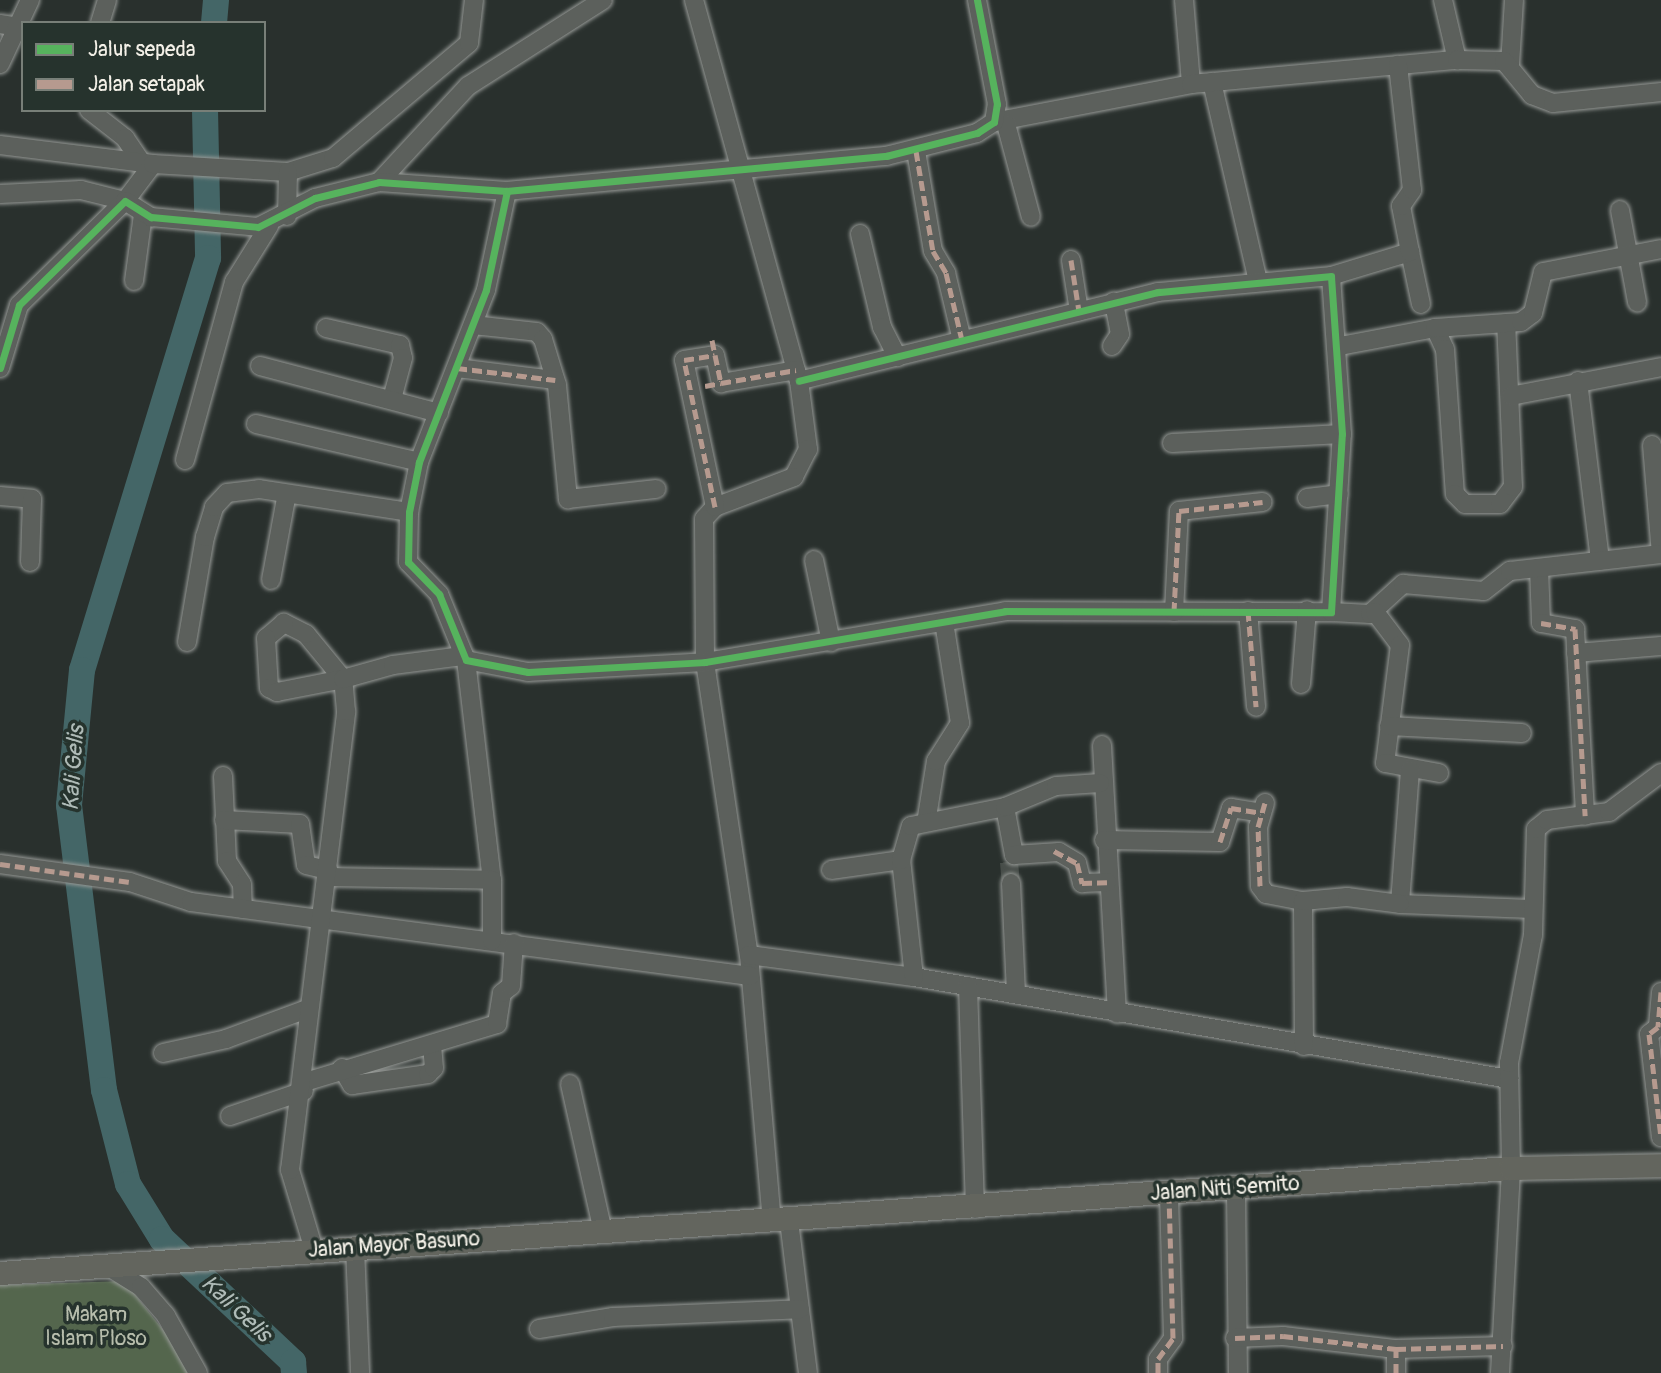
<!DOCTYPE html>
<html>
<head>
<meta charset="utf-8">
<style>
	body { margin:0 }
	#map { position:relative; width:1661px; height:1373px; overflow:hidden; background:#29302d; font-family:Pangolin,sans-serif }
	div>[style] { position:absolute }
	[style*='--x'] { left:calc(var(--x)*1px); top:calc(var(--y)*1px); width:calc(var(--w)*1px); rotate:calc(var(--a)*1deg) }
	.green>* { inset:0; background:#54664d }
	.river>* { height:26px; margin:-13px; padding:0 13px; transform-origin:13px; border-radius:13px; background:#446667 }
	.minor-tunnel>* { height:18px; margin-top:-9px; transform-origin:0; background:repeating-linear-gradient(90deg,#474d49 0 18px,transparent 0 27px) }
	.roads { filter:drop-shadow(0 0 2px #969996) drop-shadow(0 0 2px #969996) }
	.minor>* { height:18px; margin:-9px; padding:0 9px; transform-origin:9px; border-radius:9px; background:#5c605c }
	.major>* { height:23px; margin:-11.5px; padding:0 11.5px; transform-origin:11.5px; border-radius:11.5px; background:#63655e }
	.quiet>* { height:5px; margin-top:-2.5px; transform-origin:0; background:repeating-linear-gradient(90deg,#b69a8f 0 10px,transparent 0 15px) }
	.cycleway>* { height:7px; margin:-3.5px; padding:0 3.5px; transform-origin:3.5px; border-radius:3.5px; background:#56b35d }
	span { translate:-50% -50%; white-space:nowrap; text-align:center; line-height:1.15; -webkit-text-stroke:7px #26332d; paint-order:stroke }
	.street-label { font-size:21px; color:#f4f1e8 }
	.park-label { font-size:21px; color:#b7bdac }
	.water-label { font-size:23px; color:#afbbb7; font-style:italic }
	.legend { position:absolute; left:21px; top:21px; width:245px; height:91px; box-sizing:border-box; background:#26332d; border:2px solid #787f78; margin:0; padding:9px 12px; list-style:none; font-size:21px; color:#f4f1e8 }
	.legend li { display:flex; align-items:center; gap:14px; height:35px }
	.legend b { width:35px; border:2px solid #787f78 }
</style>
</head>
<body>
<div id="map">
	<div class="green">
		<i style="clip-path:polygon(124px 1281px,189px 1362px,191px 1373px,0 1373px,0 1285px)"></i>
	</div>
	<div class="river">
		<i style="--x:214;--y:23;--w:23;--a:-85"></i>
		<i style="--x:205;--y:110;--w:148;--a:88.8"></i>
		<i style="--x:208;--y:258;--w:431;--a:107"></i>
		<i style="--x:82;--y:670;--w:136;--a:95.5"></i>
		<i style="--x:69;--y:805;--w:287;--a:83"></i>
		<i style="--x:104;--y:1090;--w:97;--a:75.7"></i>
		<i style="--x:128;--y:1184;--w:65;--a:58.3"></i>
		<i style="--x:162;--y:1239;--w:180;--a:43.2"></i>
		<i style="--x:293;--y:1362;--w:11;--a:85"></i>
	</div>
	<div class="minor-tunnel">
		<i style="--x:1009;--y:862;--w:21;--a:85"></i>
	</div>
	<div class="roads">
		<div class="minor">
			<i style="--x:694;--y:0;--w:395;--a:74.6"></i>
			<i style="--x:799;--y:381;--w:69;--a:82.5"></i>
			<i style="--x:808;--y:449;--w:31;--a:117"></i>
			<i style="--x:794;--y:477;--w:85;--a:159.2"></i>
			<i style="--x:715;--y:507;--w:16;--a:133"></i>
			<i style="--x:704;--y:519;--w:143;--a:89.6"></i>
			<i style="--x:705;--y:662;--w:296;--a:81.5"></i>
			<i style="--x:749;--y:955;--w:267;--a:85.1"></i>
			<i style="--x:1184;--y:0;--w:84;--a:85.2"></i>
			<i style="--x:1443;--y:0;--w:62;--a:76.9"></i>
			<i style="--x:100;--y:23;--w:24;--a:-73"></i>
			<i style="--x:0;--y:24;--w:20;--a:9"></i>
			<i style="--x:0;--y:64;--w:71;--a:-64.9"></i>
			<i style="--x:1510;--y:65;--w:65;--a:-86.5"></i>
			<i style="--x:1212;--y:82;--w:205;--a:77"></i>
			<i style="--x:89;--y:110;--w:46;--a:37.9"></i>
			<i style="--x:125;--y:138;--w:30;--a:56"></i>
			<i style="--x:994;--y:122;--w:201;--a:-10.9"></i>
			<i style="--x:1191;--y:84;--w:267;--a:-5.2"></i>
			<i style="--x:1457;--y:60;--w:47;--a:1.2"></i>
			<i style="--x:1504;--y:61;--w:44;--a:50.5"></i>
			<i style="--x:1532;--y:95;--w:22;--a:21"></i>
			<i style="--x:1553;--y:103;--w:109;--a:-5.8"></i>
			<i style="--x:1006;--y:124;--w:96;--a:75"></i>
			<i style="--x:0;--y:145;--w:154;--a:7.1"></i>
			<i style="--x:916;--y:151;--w:101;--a:80.4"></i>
			<i style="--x:933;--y:251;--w:26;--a:59"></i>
			<i style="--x:946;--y:273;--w:69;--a:76.6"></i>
			<i style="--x:379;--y:182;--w:131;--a:-47.2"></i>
			<i style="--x:468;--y:86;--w:160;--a:-32.5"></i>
			<i style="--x:507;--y:191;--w:101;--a:102"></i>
			<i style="--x:486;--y:290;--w:185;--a:111.3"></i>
			<i style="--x:419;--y:462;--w:51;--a:101.3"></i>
			<i style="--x:409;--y:512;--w:50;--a:91.1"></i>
			<i style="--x:408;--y:562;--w:45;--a:45.9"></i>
			<i style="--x:439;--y:594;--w:71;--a:67.8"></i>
			<i style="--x:466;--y:660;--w:63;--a:11"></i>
			<i style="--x:528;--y:672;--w:177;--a:-3.2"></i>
			<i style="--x:705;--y:662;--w:304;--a:-9.6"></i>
			<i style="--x:1005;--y:611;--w:326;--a:0.2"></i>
			<i style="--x:1331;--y:612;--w:178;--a:-86.5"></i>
			<i style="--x:1342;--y:434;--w:158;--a:-94"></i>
			<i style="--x:1331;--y:276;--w:174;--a:174.7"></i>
			<i style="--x:1158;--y:292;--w:370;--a:166.1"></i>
			<i style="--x:0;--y:194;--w:81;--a:-2.8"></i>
			<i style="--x:81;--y:190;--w:45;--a:14"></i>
			<i style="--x:125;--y:201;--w:46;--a:-52.9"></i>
			<i style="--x:153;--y:164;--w:135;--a:3.4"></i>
			<i style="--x:288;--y:172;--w:47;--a:-17.3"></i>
			<i style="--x:333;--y:158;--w:178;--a:-40.2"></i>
			<i style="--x:469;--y:43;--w:43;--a:-83.4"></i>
			<i style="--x:1620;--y:210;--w:94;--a:79.5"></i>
			<i style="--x:287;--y:216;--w:44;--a:-88.7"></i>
			<i style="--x:860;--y:234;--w:96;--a:76.7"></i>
			<i style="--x:882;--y:327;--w:34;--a:63"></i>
			<i style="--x:1410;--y:252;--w:53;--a:78.1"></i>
			<i style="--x:1071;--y:260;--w:52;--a:81.1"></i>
			<i style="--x:1331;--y:276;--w:83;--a:-16.9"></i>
			<i style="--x:1410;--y:252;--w:47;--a:-101.1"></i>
			<i style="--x:1401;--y:206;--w:19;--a:-55"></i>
			<i style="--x:1412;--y:190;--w:126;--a:-96.4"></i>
			<i style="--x:134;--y:281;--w:68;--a:-82.3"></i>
			<i style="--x:473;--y:325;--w:64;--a:6.2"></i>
			<i style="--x:537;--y:332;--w:9;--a:49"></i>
			<i style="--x:543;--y:339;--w:48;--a:73.1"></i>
			<i style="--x:557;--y:385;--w:115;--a:84.5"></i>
			<i style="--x:568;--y:499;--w:89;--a:-6.5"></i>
			<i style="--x:326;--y:328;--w:76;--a:12.9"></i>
			<i style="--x:400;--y:345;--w:13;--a:77"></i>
			<i style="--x:403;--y:358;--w:42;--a:105"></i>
			<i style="--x:1435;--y:328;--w:23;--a:65"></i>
			<i style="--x:1445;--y:349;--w:145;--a:86.1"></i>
			<i style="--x:1455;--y:494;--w:14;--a:45"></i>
			<i style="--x:1465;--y:504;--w:35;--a:0"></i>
			<i style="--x:1500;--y:504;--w:21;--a:-53"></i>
			<i style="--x:1513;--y:487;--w:164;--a:-92.4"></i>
			<i style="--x:1112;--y:346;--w:14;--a:-56"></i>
			<i style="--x:1120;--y:334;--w:33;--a:-101"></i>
			<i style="--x:1340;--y:346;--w:97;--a:-10.7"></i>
			<i style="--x:1435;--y:328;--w:86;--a:-4"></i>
			<i style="--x:1521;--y:322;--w:15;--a:-37"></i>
			<i style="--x:1533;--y:313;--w:42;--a:-76.3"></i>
			<i style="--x:1543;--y:272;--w:120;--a:-11"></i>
			<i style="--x:260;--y:366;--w:185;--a:14.7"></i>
			<i style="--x:0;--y:368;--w:66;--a:-73.2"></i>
			<i style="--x:19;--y:305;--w:148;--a:-44.5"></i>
			<i style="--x:125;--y:201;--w:31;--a:32"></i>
			<i style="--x:151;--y:217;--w:107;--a:5.3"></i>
			<i style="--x:258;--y:227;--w:64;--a:-27"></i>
			<i style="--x:315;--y:198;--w:66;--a:-14"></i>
			<i style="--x:379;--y:182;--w:128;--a:4"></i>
			<i style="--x:507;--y:191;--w:381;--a:-5.3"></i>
			<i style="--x:886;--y:156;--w:94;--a:-14.2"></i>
			<i style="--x:977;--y:133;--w:20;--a:-33"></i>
			<i style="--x:994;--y:122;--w:18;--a:-81"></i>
			<i style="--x:997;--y:104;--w:106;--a:-100.9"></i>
			<i style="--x:457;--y:368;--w:99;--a:7"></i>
			<i style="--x:1578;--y:381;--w:181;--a:83"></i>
			<i style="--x:1511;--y:396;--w:153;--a:-10.9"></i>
			<i style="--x:256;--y:424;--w:167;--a:13.1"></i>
			<i style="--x:1172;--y:443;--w:170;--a:-3"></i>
			<i style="--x:1652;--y:445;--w:109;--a:85.3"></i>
			<i style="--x:185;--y:460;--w:185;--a:-74.6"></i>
			<i style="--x:234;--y:282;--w:66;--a:-58"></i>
			<i style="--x:0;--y:496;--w:32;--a:5"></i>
			<i style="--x:32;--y:499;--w:63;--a:91.8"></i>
			<i style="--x:1307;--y:498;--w:32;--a:-7"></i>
			<i style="--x:715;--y:507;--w:150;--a:-101.9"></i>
			<i style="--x:684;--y:360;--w:31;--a:-9"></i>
			<i style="--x:715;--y:355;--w:29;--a:78"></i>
			<i style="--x:721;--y:383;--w:76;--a:-9.8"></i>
			<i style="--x:814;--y:560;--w:84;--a:78.3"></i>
			<i style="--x:1539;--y:568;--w:55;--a:87.9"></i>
			<i style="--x:1541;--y:623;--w:35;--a:10"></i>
			<i style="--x:1575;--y:629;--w:187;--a:86.9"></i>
			<i style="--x:271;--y:580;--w:83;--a:-79.6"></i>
			<i style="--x:1248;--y:611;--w:96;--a:85.2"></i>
			<i style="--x:1174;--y:612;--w:101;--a:-87.2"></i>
			<i style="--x:1179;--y:511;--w:84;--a:-6.1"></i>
			<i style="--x:1331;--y:612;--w:39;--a:3"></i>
			<i style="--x:1370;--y:614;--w:45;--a:-42.3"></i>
			<i style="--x:1403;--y:584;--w:81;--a:4.9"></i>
			<i style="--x:1484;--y:591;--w:33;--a:-38"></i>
			<i style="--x:1510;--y:571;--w:152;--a:-6.4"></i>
			<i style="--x:1375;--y:612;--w:41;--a:52.9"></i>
			<i style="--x:1400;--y:645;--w:119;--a:97.2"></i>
			<i style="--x:1385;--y:763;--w:55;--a:10.5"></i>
			<i style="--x:187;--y:642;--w:107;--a:-80.3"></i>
			<i style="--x:205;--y:537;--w:31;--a:-73"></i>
			<i style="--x:214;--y:507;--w:19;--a:-47"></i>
			<i style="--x:227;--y:493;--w:32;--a:-7"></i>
			<i style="--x:259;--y:489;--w:152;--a:8.7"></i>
			<i style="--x:1576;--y:653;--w:85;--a:-4.7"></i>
			<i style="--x:466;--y:660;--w:222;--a:83.3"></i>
			<i style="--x:1301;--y:684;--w:74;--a:-85.4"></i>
			<i style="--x:1389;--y:726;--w:133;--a:3"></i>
			<i style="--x:1102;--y:745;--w:269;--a:86.8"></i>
			<i style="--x:1410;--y:770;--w:134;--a:94.3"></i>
			<i style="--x:1400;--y:904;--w:132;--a:2.2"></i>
			<i style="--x:223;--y:776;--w:85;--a:87.3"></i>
			<i style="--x:227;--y:861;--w:27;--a:57"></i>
			<i style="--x:242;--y:884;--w:25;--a:88"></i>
			<i style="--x:1265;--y:803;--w:25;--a:106"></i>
			<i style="--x:1258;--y:827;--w:59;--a:88.1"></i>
			<i style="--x:1260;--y:886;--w:10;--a:53"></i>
			<i style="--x:1266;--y:894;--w:38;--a:11"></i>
			<i style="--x:1005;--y:807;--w:49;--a:79.4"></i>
			<i style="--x:1014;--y:855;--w:45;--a:-3.8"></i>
			<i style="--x:1059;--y:852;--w:21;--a:31"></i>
			<i style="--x:1077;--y:863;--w:21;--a:76"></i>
			<i style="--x:1082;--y:883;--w:25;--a:-2"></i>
			<i style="--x:927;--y:817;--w:57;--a:-80.9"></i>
			<i style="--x:936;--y:761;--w:45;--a:-57.7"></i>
			<i style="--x:960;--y:723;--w:102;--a:-99"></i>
			<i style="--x:224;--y:820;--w:76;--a:3"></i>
			<i style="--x:300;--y:824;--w:41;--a:81.7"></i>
			<i style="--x:306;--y:865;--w:23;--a:13"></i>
			<i style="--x:1104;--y:840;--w:116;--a:1"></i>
			<i style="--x:1220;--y:842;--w:36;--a:-72"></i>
			<i style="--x:1231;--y:808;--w:30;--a:9"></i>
			<i style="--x:0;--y:864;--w:131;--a:7.9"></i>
			<i style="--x:130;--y:882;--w:64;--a:18.2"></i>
			<i style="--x:191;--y:902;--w:564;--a:7.54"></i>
			<i style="--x:831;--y:870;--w:71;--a:-8.1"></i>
			<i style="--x:328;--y:877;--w:164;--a:1"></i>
			<i style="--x:492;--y:880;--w:61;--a:90"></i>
			<i style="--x:1011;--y:883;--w:111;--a:87.4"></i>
			<i style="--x:749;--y:955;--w:166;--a:7.6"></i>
			<i style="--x:914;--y:977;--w:604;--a:9.73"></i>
			<i style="--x:914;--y:977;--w:118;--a:-96.3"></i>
			<i style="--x:901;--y:860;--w:35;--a:-74"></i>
			<i style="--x:911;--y:826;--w:96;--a:-11.4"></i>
			<i style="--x:1005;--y:807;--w:55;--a:-22.4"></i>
			<i style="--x:1056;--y:786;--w:44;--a:-3.9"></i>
			<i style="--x:968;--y:986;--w:223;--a:88.2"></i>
			<i style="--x:1661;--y:992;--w:35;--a:95"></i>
			<i style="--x:1658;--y:1027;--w:11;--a:142"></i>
			<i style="--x:1649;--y:1034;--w:104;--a:83.4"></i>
			<i style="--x:1304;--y:1046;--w:145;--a:-90.4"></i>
			<i style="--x:1303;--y:901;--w:44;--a:-5.2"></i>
			<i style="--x:1347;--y:897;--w:53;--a:7.5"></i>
			<i style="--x:163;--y:1053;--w:65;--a:-12.5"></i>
			<i style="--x:226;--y:1039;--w:86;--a:-20.3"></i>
			<i style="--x:342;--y:1068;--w:20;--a:60"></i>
			<i style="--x:352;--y:1085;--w:77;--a:-8.2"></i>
			<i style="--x:428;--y:1074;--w:8;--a:-45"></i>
			<i style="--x:434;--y:1068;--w:22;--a:-95"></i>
			<i style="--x:305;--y:1082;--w:201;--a:-16.8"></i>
			<i style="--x:497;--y:1024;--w:31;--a:-81"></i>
			<i style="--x:502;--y:993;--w:11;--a:-38"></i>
			<i style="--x:511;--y:986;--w:43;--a:-86"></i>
			<i style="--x:570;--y:1084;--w:152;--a:77.4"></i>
			<i style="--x:230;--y:1116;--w:78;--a:-18.7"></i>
			<i style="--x:1236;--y:1188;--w:185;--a:89.4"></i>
			<i style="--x:789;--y:1221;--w:153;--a:82.9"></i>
			<i style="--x:355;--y:1247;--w:126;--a:87.7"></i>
			<i style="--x:314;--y:1250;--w:84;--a:-106.7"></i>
			<i style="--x:290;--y:1170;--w:462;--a:-83"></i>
			<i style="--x:346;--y:711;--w:32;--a:-95"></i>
			<i style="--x:343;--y:679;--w:58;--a:-129.4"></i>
			<i style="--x:306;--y:634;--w:25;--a:-153"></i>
			<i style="--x:284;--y:623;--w:23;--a:140"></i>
			<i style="--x:266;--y:638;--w:50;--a:86.6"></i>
			<i style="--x:269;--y:688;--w:9;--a:27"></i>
			<i style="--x:277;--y:692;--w:67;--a:-11.1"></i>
			<i style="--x:343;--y:679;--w:52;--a:-15.6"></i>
			<i style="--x:393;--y:665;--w:70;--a:-7.4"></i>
			<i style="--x:109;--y:1267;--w:38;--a:32"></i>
			<i style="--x:141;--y:1287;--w:38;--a:49"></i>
			<i style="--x:166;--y:1316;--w:65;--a:60.7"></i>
			<i style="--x:539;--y:1329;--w:75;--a:-9.2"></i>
			<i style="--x:613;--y:1317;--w:187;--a:-2.4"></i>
			<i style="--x:1235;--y:1338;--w:48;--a:-2.4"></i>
			<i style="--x:1283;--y:1336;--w:114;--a:6.6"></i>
			<i style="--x:1396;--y:1349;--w:107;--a:-1.6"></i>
			<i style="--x:1158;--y:1373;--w:14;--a:-90"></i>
			<i style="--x:1158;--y:1359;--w:26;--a:-54"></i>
			<i style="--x:1173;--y:1338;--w:146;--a:-91.6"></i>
			<i style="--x:1396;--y:1373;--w:24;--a:-90"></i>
			<i style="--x:1500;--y:1373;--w:205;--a:-86.9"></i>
			<i style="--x:1511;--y:1168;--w:105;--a:-91.1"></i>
			<i style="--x:1509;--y:1063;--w:130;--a:-79.4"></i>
			<i style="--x:1533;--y:935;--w:106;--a:-88.4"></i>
			<i style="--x:1536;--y:829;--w:14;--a:-39"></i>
			<i style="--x:1547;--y:820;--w:63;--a:-7.4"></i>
			<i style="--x:1609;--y:812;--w:65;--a:-36.9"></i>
		</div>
		<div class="major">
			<i style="--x:0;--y:1273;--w:1515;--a:-3.98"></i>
			<i style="--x:1511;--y:1168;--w:150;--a:-1.1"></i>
		</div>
	</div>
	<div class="quiet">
		<i style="--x:916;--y:151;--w:101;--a:80.4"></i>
		<i style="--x:933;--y:251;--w:26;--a:59"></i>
		<i style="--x:946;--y:273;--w:69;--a:76.6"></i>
		<i style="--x:1071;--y:260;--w:52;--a:81.1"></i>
		<i style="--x:712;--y:340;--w:15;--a:79"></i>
		<i style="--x:457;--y:368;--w:99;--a:7"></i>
		<i style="--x:705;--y:386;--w:16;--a:-11"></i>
		<i style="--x:715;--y:507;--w:150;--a:-101.9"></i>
		<i style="--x:684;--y:360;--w:31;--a:-9"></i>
		<i style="--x:715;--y:355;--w:29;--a:78"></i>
		<i style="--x:721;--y:383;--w:76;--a:-9.8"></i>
		<i style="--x:1248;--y:611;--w:96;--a:85.2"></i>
		<i style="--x:1174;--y:612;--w:101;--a:-87.2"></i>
		<i style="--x:1179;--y:511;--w:84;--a:-6.1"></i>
		<i style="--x:1541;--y:623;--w:35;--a:10"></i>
		<i style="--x:1575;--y:629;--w:187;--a:86.9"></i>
		<i style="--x:1220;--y:842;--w:36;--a:-72"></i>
		<i style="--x:1231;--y:808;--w:30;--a:9"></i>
		<i style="--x:1054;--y:851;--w:26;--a:28"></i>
		<i style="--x:1077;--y:863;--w:21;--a:76"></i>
		<i style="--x:1082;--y:883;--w:25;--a:-2"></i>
		<i style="--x:0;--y:864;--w:131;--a:7.9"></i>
		<i style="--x:1260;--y:886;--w:59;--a:-91.9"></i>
		<i style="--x:1258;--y:827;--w:25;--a:-74"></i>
		<i style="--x:1661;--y:992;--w:35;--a:95"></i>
		<i style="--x:1658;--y:1027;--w:11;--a:142"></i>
		<i style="--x:1649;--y:1034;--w:104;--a:83.4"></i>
		<i style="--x:1235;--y:1338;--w:48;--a:-2.4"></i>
		<i style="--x:1283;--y:1336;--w:114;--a:6.6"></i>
		<i style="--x:1396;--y:1349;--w:107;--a:-1.6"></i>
		<i style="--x:1158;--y:1373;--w:14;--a:-90"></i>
		<i style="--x:1158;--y:1359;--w:26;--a:-54"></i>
		<i style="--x:1173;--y:1338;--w:146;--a:-91.6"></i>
		<i style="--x:1396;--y:1373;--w:24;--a:-90"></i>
	</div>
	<div class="cycleway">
		<i style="--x:507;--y:191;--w:101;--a:102"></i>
		<i style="--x:486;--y:290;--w:185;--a:111.3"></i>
		<i style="--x:419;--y:462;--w:51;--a:101.3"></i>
		<i style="--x:409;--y:512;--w:50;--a:91.1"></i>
		<i style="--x:408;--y:562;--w:45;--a:45.9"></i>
		<i style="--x:439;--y:594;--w:71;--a:67.8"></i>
		<i style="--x:466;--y:660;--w:63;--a:11"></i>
		<i style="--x:528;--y:672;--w:177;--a:-3.2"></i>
		<i style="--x:705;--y:662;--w:304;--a:-9.6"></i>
		<i style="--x:1005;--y:611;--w:326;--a:0.2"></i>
		<i style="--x:1331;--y:612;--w:178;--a:-86.5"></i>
		<i style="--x:1342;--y:434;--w:158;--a:-94"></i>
		<i style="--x:1331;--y:276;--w:174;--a:174.7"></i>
		<i style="--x:1158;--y:292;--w:370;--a:166.1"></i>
		<i style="--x:0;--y:368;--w:66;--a:-73.2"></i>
		<i style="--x:19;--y:305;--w:148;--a:-44.5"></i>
		<i style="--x:125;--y:201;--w:31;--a:32"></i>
		<i style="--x:151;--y:217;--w:107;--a:5.3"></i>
		<i style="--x:258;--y:227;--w:64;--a:-27"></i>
		<i style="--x:315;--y:198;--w:66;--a:-14"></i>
		<i style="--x:379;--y:182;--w:128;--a:4"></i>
		<i style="--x:507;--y:191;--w:381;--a:-5.3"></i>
		<i style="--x:886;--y:156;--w:94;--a:-14.2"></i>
		<i style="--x:977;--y:133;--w:20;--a:-33"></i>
		<i style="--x:994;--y:122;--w:18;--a:-81"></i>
		<i style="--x:997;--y:104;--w:106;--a:-100.9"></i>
	</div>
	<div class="street-label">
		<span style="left:1225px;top:1189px;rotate:-4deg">Jalan Niti Semito</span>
		<span style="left:394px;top:1245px;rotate:-4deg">Jalan Mayor Basuno</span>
	</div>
	<div class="park-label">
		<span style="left:96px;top:1327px">Makam<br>Islam Ploso</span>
	</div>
	<div class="water-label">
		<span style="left:74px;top:768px;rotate:-86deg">Kali Gelis</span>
		<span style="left:236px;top:1309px;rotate:43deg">Kali Gelis</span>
	</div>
	<ul class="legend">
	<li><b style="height:9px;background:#56b35d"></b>Jalur sepeda</li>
	<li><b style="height:9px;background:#b69a8f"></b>Jalan setapak</li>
	</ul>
</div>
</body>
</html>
